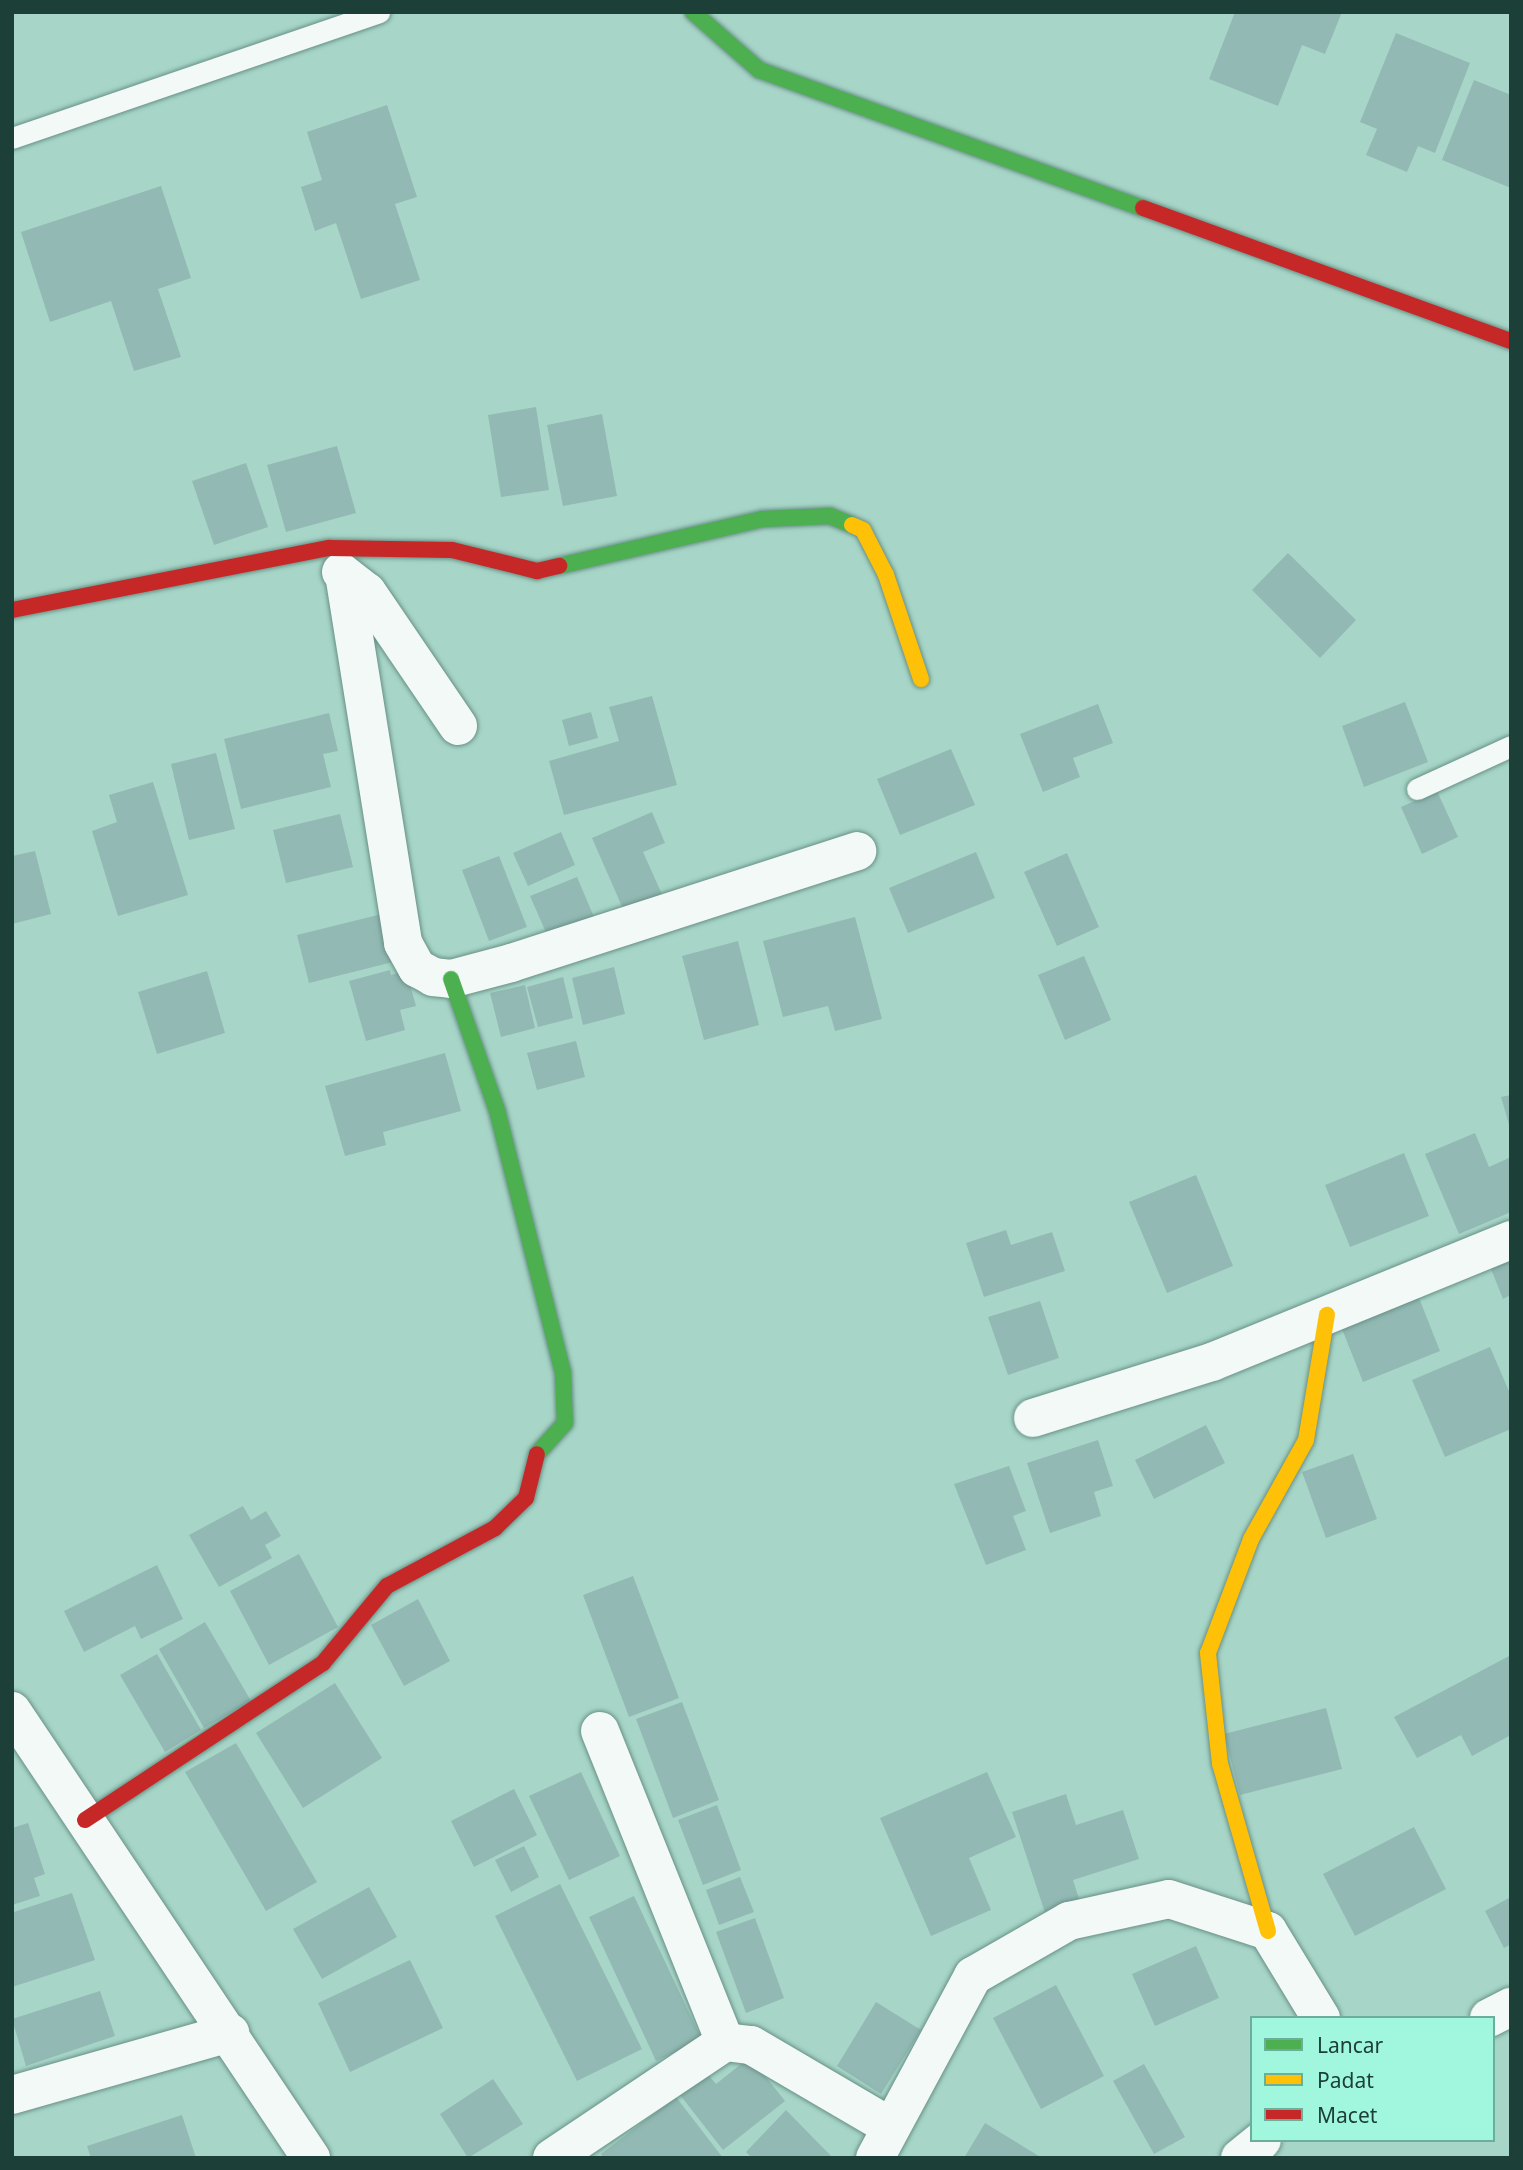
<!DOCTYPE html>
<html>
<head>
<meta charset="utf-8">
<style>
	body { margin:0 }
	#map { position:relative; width:1523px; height:2170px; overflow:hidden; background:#a7d6c8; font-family:"Noto Sans",sans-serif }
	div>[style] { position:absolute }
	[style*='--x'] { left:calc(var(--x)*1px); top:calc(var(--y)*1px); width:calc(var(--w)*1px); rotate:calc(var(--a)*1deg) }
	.building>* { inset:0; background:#92b9b3 }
	.roads { filter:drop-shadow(0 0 2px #699086) drop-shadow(0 0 2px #699086) }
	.lane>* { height:21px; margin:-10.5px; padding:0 10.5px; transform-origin:10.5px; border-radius:10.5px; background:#f2f9f7 }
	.street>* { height:38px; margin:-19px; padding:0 19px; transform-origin:19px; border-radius:19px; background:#f2f9f7 }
	.fast>* { height:16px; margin:-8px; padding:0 8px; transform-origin:8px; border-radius:8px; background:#4caf50 }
	.slow>* { height:16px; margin:-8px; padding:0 8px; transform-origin:8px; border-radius:8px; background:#ffc107 }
	.jam>* { height:16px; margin:-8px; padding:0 8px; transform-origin:8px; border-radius:8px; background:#c62828 }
	span { translate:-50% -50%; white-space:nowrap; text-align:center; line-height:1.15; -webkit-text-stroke:5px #a0f7de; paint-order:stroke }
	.frame { position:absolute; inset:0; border:14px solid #1c4037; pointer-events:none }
	.legend { position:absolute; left:1250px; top:2016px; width:245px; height:126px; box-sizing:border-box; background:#a0f7de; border:2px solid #6bae9b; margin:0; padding:9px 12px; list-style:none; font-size:21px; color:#1c4037 }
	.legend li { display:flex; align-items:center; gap:14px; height:35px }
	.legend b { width:35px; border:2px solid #6bae9b }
</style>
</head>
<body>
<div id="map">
	<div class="building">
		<i style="clip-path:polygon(1235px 12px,1342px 12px,1325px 54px,1302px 45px,1278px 106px,1209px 79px)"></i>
		<i style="clip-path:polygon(1396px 33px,1470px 63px,1435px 153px,1418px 146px,1407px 172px,1366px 155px,1377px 129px,1360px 122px)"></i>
		<i style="clip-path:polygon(1474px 80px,1511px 95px,1511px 188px,1442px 160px)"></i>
		<i style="clip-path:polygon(387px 105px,417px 197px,395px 204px,420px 280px,361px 299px,336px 223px,315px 231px,301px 187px,322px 180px,307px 132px)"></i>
		<i style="clip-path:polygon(161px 186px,191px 278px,158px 289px,181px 357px,134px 371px,111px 301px,50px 322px,21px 232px)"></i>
		<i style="clip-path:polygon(536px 407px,549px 490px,501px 497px,488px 415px)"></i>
		<i style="clip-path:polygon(602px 414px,617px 496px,563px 506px,547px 425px)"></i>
		<i style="clip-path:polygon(337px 446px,356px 513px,286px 532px,267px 465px)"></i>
		<i style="clip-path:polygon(246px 463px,268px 527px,214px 545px,192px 481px)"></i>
		<i style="clip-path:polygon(1288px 553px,1356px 620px,1320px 658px,1252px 590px)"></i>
		<i style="clip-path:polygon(652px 696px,677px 785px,564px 815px,549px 761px,619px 741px,609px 707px)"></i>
		<i style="clip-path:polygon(1405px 702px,1428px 762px,1364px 787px,1342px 726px)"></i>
		<i style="clip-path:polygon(1098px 704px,1113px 743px,1073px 758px,1080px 777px,1043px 792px,1020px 734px)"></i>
		<i style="clip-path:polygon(591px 712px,598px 738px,569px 746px,562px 720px)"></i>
		<i style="clip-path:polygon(329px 713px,338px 751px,323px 754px,331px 787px,241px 809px,224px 739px)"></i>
		<i style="clip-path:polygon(951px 749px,975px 805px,900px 835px,877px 779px)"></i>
		<i style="clip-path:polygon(216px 753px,235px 829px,189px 840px,171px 764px)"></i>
		<i style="clip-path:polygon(153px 782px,188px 895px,118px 916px,92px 831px,117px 822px,109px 795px)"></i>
		<i style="clip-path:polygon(1437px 791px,1458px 837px,1422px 854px,1401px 807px)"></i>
		<i style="clip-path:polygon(652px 812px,665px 843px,643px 852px,665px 901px,627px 918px,592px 838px)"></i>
		<i style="clip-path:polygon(340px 814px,353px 867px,286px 883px,273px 830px)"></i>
		<i style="clip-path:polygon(561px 832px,575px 865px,528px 886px,513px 853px)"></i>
		<i style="clip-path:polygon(35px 851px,51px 914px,12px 924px,12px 856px)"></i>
		<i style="clip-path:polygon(976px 852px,995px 898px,908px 933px,889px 888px)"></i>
		<i style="clip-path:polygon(1067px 853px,1099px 927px,1057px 946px,1024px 872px)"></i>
		<i style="clip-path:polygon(499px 856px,527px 927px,489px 941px,462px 870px)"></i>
		<i style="clip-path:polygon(577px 877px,597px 924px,551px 944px,530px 896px)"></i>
		<i style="clip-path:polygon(390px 912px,401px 960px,309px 983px,297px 935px)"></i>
		<i style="clip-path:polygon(855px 917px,882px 1019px,835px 1031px,828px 1006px,783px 1017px,763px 941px)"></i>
		<i style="clip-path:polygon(738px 941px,759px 1025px,704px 1040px,682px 956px)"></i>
		<i style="clip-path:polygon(1084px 956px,1111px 1020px,1065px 1040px,1038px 975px)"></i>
		<i style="clip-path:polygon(614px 967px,625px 1014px,583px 1025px,572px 978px)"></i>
		<i style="clip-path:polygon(390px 970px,391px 975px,406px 971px,416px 1006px,400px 1010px,405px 1030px,366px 1041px,349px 981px)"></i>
		<i style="clip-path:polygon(207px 971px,225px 1033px,157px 1054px,138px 992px)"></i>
		<i style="clip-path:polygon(563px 977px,573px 1018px,538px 1027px,527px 987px)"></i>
		<i style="clip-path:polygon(525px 985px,535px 1028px,501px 1037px,490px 993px)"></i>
		<i style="clip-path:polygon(576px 1041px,585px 1077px,537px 1090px,527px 1053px)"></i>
		<i style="clip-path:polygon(445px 1053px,461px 1111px,383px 1132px,386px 1145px,345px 1156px,325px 1086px)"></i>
		<i style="clip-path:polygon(1511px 1095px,1511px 1127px,1510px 1128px,1501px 1097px)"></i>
		<i style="clip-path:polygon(1475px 1133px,1489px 1167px,1511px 1157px,1511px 1212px,1459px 1234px,1425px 1154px)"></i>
		<i style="clip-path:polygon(1404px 1153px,1429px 1216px,1350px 1247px,1325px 1185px)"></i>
		<i style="clip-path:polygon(1196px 1175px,1233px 1266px,1167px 1293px,1129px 1202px)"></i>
		<i style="clip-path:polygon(1006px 1230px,1011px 1245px,1052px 1232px,1065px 1271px,984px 1297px,966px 1243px)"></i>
		<i style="clip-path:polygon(1511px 1248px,1511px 1295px,1503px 1299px,1487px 1259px)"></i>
		<i style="clip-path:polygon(1417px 1293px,1440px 1351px,1363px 1382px,1340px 1324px)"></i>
		<i style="clip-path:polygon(1040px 1301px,1059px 1358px,1008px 1375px,988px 1317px)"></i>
		<i style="clip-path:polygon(1490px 1347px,1511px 1396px,1511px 1429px,1445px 1457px,1412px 1380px)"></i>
		<i style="clip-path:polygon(1206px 1425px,1225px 1463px,1154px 1499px,1135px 1460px)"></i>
		<i style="clip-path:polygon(1098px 1440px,1113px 1486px,1094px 1492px,1101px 1516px,1050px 1533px,1027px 1463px)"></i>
		<i style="clip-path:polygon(1353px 1454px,1377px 1519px,1326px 1538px,1302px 1472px)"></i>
		<i style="clip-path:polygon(1009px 1466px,1026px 1511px,1013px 1516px,1026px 1550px,986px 1565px,954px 1484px)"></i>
		<i style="clip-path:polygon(243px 1506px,251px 1520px,266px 1511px,281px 1536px,265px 1545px,272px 1558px,219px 1587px,189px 1535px)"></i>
		<i style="clip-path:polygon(299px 1554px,338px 1627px,269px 1665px,230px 1591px)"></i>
		<i style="clip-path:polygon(157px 1565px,183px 1619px,141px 1639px,135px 1626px,84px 1652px,64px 1611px)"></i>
		<i style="clip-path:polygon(633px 1576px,679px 1698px,629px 1717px,583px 1595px)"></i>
		<i style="clip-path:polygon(418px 1599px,450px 1661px,404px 1686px,371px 1625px)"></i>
		<i style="clip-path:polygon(205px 1622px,251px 1701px,204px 1728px,159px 1649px)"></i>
		<i style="clip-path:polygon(157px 1654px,201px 1730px,165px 1752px,120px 1675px)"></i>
		<i style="clip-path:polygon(1511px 1655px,1511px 1735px,1472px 1756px,1461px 1735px,1417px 1758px,1394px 1717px)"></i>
		<i style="clip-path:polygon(335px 1683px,382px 1758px,303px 1808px,256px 1733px)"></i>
		<i style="clip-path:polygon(682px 1702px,719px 1800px,673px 1818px,636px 1719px)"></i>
		<i style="clip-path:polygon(1326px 1708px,1342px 1769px,1240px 1795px,1224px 1734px)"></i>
		<i style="clip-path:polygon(236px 1743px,317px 1882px,266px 1911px,185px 1772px)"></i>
		<i style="clip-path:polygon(581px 1772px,620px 1856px,569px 1880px,529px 1796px)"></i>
		<i style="clip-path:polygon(987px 1772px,1016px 1837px,969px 1858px,991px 1910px,931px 1936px,880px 1818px)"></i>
		<i style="clip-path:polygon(514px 1789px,537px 1835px,474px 1867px,451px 1821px)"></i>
		<i style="clip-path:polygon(1066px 1794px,1076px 1825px,1123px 1810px,1139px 1859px,1073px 1880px,1082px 1908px,1047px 1919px,1012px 1812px)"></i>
		<i style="clip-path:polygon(717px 1805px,741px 1870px,703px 1885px,678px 1820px)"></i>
		<i style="clip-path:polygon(28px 1823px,45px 1874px,34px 1878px,40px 1896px,12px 1905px,12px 1828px)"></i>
		<i style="clip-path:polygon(1414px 1827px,1446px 1889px,1355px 1936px,1323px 1874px)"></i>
		<i style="clip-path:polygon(524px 1846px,539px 1877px,511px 1892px,495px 1860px)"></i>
		<i style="clip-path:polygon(740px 1877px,754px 1912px,719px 1925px,706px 1890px)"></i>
		<i style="clip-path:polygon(560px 1884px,642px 2049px,577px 2081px,495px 1916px)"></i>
		<i style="clip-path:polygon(369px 1887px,397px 1937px,322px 1979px,293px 1929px)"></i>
		<i style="clip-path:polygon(72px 1893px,95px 1960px,12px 1987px,14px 1912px)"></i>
		<i style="clip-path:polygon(634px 1896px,702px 2040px,656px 2061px,589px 1917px)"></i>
		<i style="clip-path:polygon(1511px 1897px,1511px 1944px,1504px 1948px,1485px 1911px)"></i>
		<i style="clip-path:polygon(755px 1918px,784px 1998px,746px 2013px,716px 1932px)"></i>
		<i style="clip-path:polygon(1196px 1946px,1219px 1998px,1155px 2026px,1132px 1974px)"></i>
		<i style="clip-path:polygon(410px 1960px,443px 2028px,350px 2072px,318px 2003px)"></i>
		<i style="clip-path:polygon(1056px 1985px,1104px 2076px,1041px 2109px,993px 2018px)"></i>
		<i style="clip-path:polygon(100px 1991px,115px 2036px,26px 2066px,12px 2019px)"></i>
		<i style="clip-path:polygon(876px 2002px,921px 2030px,881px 2094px,837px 2066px)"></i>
		<i style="clip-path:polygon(750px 2057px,785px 2101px,723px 2150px,677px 2091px,704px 2070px,716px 2084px)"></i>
		<i style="clip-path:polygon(1144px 2064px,1185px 2137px,1154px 2154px,1113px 2081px)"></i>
		<i style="clip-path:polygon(493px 2079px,523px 2124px,468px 2158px,440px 2114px)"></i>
		<i style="clip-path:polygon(676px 2097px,723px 2158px,604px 2158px,601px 2154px)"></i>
		<i style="clip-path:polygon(786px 2110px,833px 2158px,752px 2158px,746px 2152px)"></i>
		<i style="clip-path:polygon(182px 2115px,196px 2158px,91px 2158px,87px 2146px)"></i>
		<i style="clip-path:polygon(985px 2123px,1042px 2158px,964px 2158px)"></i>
	</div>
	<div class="roads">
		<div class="lane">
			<i style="--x:12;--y:138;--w:388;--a:-18.9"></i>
			<i style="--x:1417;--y:789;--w:103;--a:-24.6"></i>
		</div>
		<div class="street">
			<i style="--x:341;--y:572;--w:33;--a:38"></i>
			<i style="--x:367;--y:592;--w:162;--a:55.8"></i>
			<i style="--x:345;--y:580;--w:368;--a:80.9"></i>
			<i style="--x:403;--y:943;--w:29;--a:61"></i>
			<i style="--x:417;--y:968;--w:18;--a:29"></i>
			<i style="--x:433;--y:977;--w:18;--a:6"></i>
			<i style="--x:451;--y:979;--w:62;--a:-14.9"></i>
			<i style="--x:511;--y:963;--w:364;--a:-17.9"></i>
			<i style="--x:1033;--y:1418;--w:188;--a:-17.4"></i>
			<i style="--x:1212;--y:1362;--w:323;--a:-22.2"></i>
			<i style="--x:12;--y:1711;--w:538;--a:56.22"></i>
			<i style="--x:600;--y:1731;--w:335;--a:68.1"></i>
			<i style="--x:1489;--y:2018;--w:25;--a:-27"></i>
			<i style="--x:12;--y:2095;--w:227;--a:-15.9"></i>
			<i style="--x:552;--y:2158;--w:208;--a:-33.8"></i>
			<i style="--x:725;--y:2042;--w:26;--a:7"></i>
			<i style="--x:751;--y:2045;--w:162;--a:30.4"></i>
			<i style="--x:875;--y:2158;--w:207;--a:-61.7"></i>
			<i style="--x:973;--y:1976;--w:111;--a:-29.8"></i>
			<i style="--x:1069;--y:1921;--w:102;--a:-12.4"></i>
			<i style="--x:1169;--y:1899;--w:104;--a:17.9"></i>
			<i style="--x:1268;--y:1931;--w:102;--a:58.7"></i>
			<i style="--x:1240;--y:2158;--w:28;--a:-39"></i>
		</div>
		<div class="fast">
			<i style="--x:693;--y:12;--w:88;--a:41.3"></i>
			<i style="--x:759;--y:70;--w:408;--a:19.8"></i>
			<i style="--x:559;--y:566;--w:209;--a:-13"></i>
			<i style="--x:763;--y:519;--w:67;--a:-2.6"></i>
			<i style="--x:830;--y:516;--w:24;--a:22"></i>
			<i style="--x:451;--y:979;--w:139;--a:70.7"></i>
			<i style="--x:497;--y:1110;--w:270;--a:75.9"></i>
			<i style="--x:563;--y:1372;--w:51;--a:87.8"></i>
			<i style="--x:565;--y:1423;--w:42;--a:132.1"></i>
		</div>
		<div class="slow">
			<i style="--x:852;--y:525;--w:12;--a:24"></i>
			<i style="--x:863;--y:530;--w:51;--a:62.9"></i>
			<i style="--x:886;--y:575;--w:110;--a:71.4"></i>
			<i style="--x:1268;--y:1931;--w:174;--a:-106"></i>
			<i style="--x:1220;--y:1764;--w:112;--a:-96.2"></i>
			<i style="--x:1208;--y:1653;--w:122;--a:-69.3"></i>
			<i style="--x:1251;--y:1539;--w:113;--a:-60.9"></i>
			<i style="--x:1306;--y:1440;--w:127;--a:-80.5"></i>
		</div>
		<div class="jam">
			<i style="--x:1143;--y:208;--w:391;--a:19.9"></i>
			<i style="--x:12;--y:610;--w:323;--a:-11.1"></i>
			<i style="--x:329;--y:548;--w:123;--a:0.9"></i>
			<i style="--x:452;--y:550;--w:88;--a:13.9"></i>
			<i style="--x:537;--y:571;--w:23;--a:-13"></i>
			<i style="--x:85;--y:1820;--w:285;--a:-33.4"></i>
			<i style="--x:323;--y:1663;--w:100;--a:-50.3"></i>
			<i style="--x:387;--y:1586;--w:123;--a:-28.2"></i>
			<i style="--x:495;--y:1528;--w:43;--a:-44.1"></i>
			<i style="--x:526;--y:1498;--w:45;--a:-76"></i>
		</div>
	</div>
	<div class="frame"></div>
	<ul class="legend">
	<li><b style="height:9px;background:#4caf50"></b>Lancar</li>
	<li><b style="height:9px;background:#ffc107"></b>Padat</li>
	<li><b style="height:9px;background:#c62828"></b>Macet</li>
	</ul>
</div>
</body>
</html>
